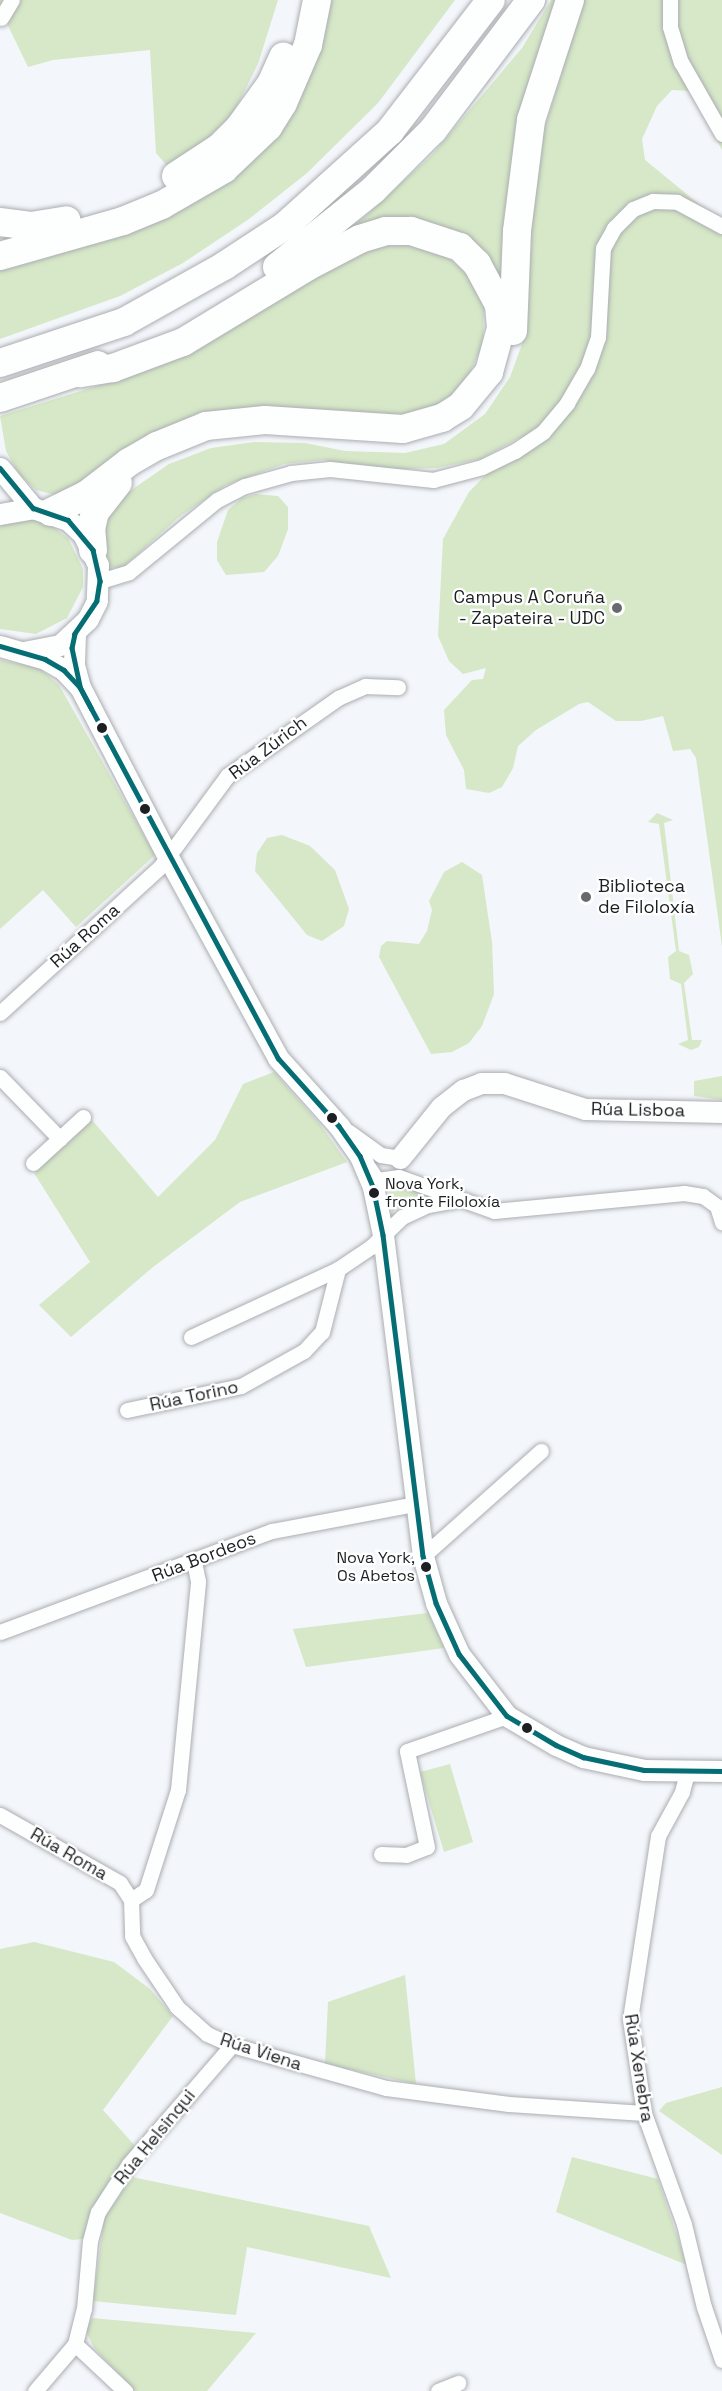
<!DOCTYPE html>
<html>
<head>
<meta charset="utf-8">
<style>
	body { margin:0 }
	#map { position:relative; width:722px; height:2391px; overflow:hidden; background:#f3f6fa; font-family:"Space Grotesk",sans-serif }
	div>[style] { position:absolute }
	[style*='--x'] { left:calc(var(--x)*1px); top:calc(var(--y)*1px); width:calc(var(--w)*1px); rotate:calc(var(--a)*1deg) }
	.green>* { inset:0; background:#d6e8c7 }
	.roads { filter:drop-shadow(0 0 2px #abadb1) drop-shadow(0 0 2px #abadb1) }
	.street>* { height:15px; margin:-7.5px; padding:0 7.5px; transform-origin:7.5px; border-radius:7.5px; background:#fdfefe }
	.secondary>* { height:21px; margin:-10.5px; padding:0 10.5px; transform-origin:10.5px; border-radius:10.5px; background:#fdfefe }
	.highway>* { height:28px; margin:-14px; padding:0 14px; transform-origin:14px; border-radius:14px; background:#fdfefe }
	.bus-1>* { height:4.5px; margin:-2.25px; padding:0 2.25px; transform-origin:2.25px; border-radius:2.25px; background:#056e74 }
	.dots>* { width:16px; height:16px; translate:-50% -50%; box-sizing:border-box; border:3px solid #fff; border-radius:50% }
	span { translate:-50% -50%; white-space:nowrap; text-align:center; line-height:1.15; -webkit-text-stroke:4.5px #fff; paint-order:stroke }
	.bus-label { font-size:16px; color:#1d2023 }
	.left { translate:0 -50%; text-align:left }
	.right { translate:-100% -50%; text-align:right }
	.poi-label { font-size:18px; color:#1d2023 }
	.street-label { font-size:18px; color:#1d2023 }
</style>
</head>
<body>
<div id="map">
	<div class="green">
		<i style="clip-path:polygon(0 0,278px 0,258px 64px,235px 110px,216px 133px,168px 167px,156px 153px,150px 50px,53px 60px,28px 67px,0 9px)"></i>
		<i style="clip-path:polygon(327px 0,455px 0,378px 103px,307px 173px,249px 219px,183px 263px,120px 296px,0 339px,0 266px,175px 211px)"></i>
		<i style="clip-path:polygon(551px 0,562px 0,508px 302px,466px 240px,341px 238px,431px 156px,522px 48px)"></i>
		<i style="clip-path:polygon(584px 0,722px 0,722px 150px,691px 91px,672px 90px,657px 106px,642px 139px,645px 160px,722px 223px,722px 946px,696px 758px,690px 749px,673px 751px,663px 716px,641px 721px,616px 721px,588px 702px,579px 704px,536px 730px,518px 746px,513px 768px,502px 787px,489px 793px,466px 789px,464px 770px,446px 735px,444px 710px,472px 680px,483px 679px,486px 668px,463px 674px,449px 661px,438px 636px,443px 539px,469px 492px,523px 436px,481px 459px,437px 468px,378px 470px,323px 460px,284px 464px,226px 485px,179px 517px,122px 568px,107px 567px,101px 541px,104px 522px,127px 493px,169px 464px,211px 448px,254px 442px,305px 443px,345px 451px,405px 453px,444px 444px,485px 414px,510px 377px,526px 333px,534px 163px)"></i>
		<i style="clip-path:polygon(417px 245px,447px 257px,468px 274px,484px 305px,483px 343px,467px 380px,443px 402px,411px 415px,242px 408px,195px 419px,80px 488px,56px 495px,36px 490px,19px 474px,6px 451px,0 416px,145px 371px,214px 340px,334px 261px,382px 246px)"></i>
		<i style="clip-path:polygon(256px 494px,278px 496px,288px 507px,288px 529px,278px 556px,264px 572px,226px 575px,217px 560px,217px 542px,228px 510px,242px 498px)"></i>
		<i style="clip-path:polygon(18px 520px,36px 520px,53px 527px,68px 538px,83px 569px,83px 587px,67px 618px,36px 634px,0 629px,0 526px)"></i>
		<i style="clip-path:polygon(0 660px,39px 668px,59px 685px,155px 855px,76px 927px,43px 890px,0 929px)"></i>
		<i style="clip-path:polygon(657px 813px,673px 820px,664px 823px,679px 951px,689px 955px,693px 974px,684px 983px,692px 1040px,702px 1040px,699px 1047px,691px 1050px,678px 1044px,688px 1040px,681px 984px,670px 979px,668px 957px,676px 951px,659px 824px,648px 822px)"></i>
		<i style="clip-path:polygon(282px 835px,310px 846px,335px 870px,349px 909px,344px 926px,322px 941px,307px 935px,255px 871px,257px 853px,267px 838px)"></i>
		<i style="clip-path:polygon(462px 862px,482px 875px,492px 942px,494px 994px,482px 1026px,469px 1043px,452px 1052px,431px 1054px,379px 957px,381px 946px,387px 941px,419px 944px,427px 931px,432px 910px,429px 901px,444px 872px)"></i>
		<i style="clip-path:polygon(274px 1072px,319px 1123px,347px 1162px,240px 1202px,153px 1267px,71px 1337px,39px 1305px,90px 1262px,34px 1173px,92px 1120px,158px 1197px,215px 1140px,243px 1084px)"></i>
		<i style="clip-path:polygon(722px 1076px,722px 1100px,694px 1096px,694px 1081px)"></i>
		<i style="clip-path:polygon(397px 1183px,424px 1193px,392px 1212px,389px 1190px)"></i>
		<i style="clip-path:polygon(428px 1613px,444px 1648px,306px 1667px,293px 1629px)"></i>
		<i style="clip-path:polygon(450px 1764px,473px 1842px,444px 1852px,420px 1772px)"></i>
		<i style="clip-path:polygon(34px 1942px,114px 1962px,150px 1989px,173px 2016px,103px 2110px,136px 2147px,91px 2209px,83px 2239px,72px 2240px,0 2213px,0 1949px)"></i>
		<i style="clip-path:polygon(405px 1975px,416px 2084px,325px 2064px,328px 2002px)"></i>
		<i style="clip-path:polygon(722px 2087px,722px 2155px,659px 2111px,666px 2103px)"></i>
		<i style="clip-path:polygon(572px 2157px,658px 2179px,687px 2265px,556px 2212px)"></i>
		<i style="clip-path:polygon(132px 2177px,369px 2226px,391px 2278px,247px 2247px,236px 2315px,93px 2301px,104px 2219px)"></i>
		<i style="clip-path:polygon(92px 2318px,256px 2333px,207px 2391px,135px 2391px,94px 2348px,86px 2331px)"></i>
	</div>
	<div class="roads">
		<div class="street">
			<i style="--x:670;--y:0;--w:27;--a:90"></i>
			<i style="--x:670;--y:27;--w:37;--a:73"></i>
			<i style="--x:681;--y:62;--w:83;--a:60.3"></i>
			<i style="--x:1;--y:18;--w:21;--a:-59"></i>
			<i style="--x:100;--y:581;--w:30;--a:-17"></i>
			<i style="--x:129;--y:572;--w:114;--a:-39.3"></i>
			<i style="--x:217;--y:500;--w:31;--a:-27"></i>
			<i style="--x:245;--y:486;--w:48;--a:-15.8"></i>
			<i style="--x:291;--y:473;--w:39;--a:-6"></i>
			<i style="--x:330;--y:469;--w:104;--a:6.1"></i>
			<i style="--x:433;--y:480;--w:51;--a:-14.9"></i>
			<i style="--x:482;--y:467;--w:37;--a:-26"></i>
			<i style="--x:515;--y:451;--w:34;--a:-34"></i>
			<i style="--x:543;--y:432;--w:38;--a:-50"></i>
			<i style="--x:567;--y:403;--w:39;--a:-60"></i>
			<i style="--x:587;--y:369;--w:34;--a:-71"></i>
			<i style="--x:598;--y:337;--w:89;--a:-86.8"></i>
			<i style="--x:603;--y:248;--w:23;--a:-61"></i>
			<i style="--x:614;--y:228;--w:27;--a:-45"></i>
			<i style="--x:633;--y:209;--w:22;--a:-22"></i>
			<i style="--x:653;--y:201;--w:24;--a:2"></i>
			<i style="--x:677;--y:202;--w:51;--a:28.1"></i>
			<i style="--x:0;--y:1013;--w:218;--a:-42.4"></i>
			<i style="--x:161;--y:866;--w:112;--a:-53.7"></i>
			<i style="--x:227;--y:776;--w:136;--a:-35.1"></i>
			<i style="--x:338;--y:698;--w:30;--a:-24"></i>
			<i style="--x:365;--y:686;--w:33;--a:2"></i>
			<i style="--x:0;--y:1077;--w:86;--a:45.9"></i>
			<i style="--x:349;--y:1132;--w:39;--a:36"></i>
			<i style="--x:381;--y:1155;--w:19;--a:9"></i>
			<i style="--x:33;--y:1163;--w:68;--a:-42.6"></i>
			<i style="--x:369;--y:1168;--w:14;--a:56"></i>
			<i style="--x:377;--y:1180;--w:22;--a:-8"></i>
			<i style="--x:399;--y:1177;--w:101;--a:19.7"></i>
			<i style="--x:494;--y:1211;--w:191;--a:-5.4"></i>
			<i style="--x:684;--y:1193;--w:19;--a:9"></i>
			<i style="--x:703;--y:1196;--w:17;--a:36"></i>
			<i style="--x:717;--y:1206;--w:17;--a:73"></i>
			<i style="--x:191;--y:1337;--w:162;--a:-24.8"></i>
			<i style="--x:338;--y:1269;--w:40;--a:-34"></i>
			<i style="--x:371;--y:1247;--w:43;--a:-44.1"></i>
			<i style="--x:402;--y:1217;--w:29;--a:-25"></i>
			<i style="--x:428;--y:1205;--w:28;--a:-10"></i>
			<i style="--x:127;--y:1410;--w:116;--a:-11.9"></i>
			<i style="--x:241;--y:1386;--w:72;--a:-29.1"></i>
			<i style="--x:304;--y:1351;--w:26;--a:-47"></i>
			<i style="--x:322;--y:1332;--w:65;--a:-75.7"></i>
			<i style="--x:423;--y:1556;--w:158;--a:-41.7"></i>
			<i style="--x:0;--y:1632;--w:290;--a:-20.4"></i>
			<i style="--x:272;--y:1531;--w:146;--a:-10.7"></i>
			<i style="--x:687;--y:1773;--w:20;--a:105"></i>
			<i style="--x:682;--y:1792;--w:50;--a:118.6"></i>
			<i style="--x:658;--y:1836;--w:185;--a:98.7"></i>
			<i style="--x:630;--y:2019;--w:95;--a:81.5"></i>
			<i style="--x:644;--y:2113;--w:118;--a:70.2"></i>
			<i style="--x:684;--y:2224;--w:85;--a:76.5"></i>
			<i style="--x:704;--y:2307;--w:56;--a:71.2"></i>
			<i style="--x:0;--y:1815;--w:138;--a:29.5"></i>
			<i style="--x:120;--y:1883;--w:20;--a:57"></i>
			<i style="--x:131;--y:1900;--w:36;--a:88"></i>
			<i style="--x:132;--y:1936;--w:25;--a:61"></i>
			<i style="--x:144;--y:1958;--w:59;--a:56"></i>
			<i style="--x:177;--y:2007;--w:40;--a:42"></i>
			<i style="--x:207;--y:2034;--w:27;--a:24"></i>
			<i style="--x:232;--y:2045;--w:160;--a:15.6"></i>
			<i style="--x:386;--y:2088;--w:124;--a:7.4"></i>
			<i style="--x:509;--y:2104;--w:135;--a:3.8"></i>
			<i style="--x:381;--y:1854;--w:25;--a:2"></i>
			<i style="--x:406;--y:1855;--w:22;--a:-21"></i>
			<i style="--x:427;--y:1847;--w:98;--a:-101.8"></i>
			<i style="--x:407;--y:1751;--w:106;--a:-19.3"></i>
			<i style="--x:131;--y:1900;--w:18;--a:-34"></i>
			<i style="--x:146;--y:1890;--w:105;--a:-72.3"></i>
			<i style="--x:178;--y:1790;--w:210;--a:-84.5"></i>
			<i style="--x:198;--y:1581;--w:19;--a:-102"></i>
			<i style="--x:75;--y:2344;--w:69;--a:43.2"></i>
			<i style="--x:35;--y:2391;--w:62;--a:-49.6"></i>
			<i style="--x:75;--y:2344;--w:36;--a:-76"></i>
			<i style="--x:84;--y:2309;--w:68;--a:-85"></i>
			<i style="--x:90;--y:2241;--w:30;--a:-75"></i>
			<i style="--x:98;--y:2212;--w:57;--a:-57.1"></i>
			<i style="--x:129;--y:2164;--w:157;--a:-49.1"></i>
			<i style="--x:438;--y:2391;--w:22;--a:-22"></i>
		</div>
		<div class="secondary">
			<i style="--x:0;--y:468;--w:52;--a:50.5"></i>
			<i style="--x:0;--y:514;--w:34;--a:-10"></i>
			<i style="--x:33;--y:508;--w:37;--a:19"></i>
			<i style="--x:68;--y:520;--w:21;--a:43"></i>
			<i style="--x:83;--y:534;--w:34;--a:64"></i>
			<i style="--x:98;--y:565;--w:36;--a:92"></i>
			<i style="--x:97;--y:601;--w:20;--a:117"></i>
			<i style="--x:88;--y:619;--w:38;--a:137"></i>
			<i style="--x:60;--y:645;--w:37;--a:169"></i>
			<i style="--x:75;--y:634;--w:31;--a:92"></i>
			<i style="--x:74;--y:665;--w:23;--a:75"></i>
			<i style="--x:80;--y:687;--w:191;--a:62.6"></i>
			<i style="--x:168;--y:857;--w:229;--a:61.3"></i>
			<i style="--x:278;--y:1058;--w:91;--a:48.1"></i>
			<i style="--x:339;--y:1126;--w:37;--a:55"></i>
			<i style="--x:360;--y:1156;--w:34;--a:67"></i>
			<i style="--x:373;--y:1187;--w:49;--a:78.2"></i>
			<i style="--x:383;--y:1235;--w:323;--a:82.9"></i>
			<i style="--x:423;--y:1556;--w:49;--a:74.5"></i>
			<i style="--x:436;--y:1603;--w:56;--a:65.7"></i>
			<i style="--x:459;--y:1654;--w:78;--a:52.3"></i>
			<i style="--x:507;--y:1716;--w:57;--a:30.6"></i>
			<i style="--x:556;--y:1745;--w:30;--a:24"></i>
			<i style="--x:583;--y:1757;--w:62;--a:12"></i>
			<i style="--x:644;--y:1770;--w:78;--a:0.7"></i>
			<i style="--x:0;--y:646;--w:47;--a:16.1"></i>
			<i style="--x:45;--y:659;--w:22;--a:30"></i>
			<i style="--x:64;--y:670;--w:23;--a:47"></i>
			<i style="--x:400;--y:1158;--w:65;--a:-51.2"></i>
			<i style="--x:441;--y:1107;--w:28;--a:-38"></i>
			<i style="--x:463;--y:1090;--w:19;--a:-21"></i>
			<i style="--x:481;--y:1083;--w:23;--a:0"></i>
			<i style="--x:504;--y:1083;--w:85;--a:17.8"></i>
			<i style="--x:585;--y:1109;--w:137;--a:1.3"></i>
		</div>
		<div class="highway">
			<i style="--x:176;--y:176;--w:53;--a:-33.4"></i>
			<i style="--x:220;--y:147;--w:27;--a:-45"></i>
			<i style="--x:239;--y:128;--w:54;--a:-54"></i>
			<i style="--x:271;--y:84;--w:30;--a:-66"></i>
			<i style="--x:0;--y:222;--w:31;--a:7"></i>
			<i style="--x:31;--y:226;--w:36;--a:-9"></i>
			<i style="--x:0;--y:256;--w:128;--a:-15.9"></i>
			<i style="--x:123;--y:221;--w:42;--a:-22.3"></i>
			<i style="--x:162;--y:205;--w:72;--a:-30.1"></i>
			<i style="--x:224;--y:169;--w:61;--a:-43.7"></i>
			<i style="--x:268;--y:127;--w:28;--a:-58"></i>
			<i style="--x:283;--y:103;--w:63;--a:-66.7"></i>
			<i style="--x:308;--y:45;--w:46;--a:-78.7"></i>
			<i style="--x:277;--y:267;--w:123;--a:-38.7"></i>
			<i style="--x:373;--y:190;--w:85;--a:-45"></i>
			<i style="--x:433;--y:130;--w:163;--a:-53"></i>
			<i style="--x:513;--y:331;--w:100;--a:-87.7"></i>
			<i style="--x:517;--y:231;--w:112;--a:-82.8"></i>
			<i style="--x:531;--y:120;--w:126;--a:-72"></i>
			<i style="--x:0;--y:363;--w:131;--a:-18.3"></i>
			<i style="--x:124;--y:322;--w:115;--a:-29.2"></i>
			<i style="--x:224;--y:266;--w:73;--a:-33.3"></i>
			<i style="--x:285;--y:226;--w:142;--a:-42.1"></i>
			<i style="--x:390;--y:131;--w:165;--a:-52.4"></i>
			<i style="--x:0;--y:398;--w:103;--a:-18.6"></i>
			<i style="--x:51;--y:512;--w:39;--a:-26"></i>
			<i style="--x:86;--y:495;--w:54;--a:-37.5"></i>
			<i style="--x:129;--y:462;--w:32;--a:-30"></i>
			<i style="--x:157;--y:446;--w:53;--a:-22.2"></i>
			<i style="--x:206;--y:426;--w:59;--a:-5.8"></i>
			<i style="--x:265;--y:420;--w:138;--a:3.7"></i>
			<i style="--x:403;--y:429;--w:41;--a:-15.8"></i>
			<i style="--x:442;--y:418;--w:22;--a:-32"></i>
			<i style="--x:461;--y:406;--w:44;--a:-50.5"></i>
			<i style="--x:489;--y:372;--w:46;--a:-74.7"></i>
			<i style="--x:501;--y:328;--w:23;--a:-95"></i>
			<i style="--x:499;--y:305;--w:47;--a:-118.2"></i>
			<i style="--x:477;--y:264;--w:24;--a:-135"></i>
			<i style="--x:460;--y:247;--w:52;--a:-161.9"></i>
			<i style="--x:411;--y:231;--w:25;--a:180"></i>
			<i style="--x:386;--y:231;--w:27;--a:163"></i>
			<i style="--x:360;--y:239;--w:60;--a:152.2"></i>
			<i style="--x:307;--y:267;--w:145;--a:148.8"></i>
			<i style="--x:183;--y:342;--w:75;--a:159.6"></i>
			<i style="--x:113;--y:368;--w:33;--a:171"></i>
			<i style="--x:93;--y:550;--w:21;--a:-95"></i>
			<i style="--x:91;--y:529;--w:17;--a:-77"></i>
			<i style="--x:95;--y:512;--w:37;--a:-52"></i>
		</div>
	</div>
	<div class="bus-1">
		<i style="--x:0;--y:468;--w:52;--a:50.5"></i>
		<i style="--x:33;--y:508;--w:37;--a:19"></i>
		<i style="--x:68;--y:520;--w:39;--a:50"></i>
		<i style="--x:93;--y:550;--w:32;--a:77"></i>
		<i style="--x:100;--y:581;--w:20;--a:99"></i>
		<i style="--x:97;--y:601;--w:40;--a:124"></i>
		<i style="--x:75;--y:634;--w:14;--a:102"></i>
		<i style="--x:72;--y:648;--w:40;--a:78"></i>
		<i style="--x:80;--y:687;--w:421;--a:61.9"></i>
		<i style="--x:278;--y:1058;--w:91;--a:48.1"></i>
		<i style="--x:339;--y:1126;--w:37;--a:55"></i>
		<i style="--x:360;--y:1156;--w:34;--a:67"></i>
		<i style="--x:373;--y:1187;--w:49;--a:78.2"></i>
		<i style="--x:383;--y:1235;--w:323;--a:82.9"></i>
		<i style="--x:423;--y:1556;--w:49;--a:74.5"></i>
		<i style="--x:436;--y:1603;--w:56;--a:65.7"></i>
		<i style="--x:459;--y:1654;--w:78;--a:52.3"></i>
		<i style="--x:507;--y:1716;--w:57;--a:30.6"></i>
		<i style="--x:556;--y:1745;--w:30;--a:24"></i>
		<i style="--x:583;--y:1757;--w:62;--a:12"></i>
		<i style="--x:644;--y:1770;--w:78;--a:0.7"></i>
		<i style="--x:0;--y:646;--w:47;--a:16.1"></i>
		<i style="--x:45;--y:659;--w:22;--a:30"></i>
		<i style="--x:64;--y:670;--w:23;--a:47"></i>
		<i style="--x:80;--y:687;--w:24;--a:62"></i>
	</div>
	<div class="dots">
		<i style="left:617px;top:608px;background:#686b6e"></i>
		<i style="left:102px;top:728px;background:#1d2023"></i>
		<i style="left:145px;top:809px;background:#1d2023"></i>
		<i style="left:586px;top:897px;background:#686b6e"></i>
		<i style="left:332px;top:1118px;background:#1d2023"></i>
		<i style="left:374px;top:1193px;background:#1d2023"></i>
		<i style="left:426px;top:1567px;background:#1d2023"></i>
		<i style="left:527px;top:1728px;background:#1d2023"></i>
	</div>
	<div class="bus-label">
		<span class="left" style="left:385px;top:1193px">Nova York,<br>fronte Filoloxía</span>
		<span class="right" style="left:415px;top:1567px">Nova York,<br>Os Abetos</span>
	</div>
	<div class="poi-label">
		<span class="right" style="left:605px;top:608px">Campus A Coruña<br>- Zapateira - UDC</span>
		<span class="left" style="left:598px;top:897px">Biblioteca<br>de Filoloxía</span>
	</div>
	<div class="street-label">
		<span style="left:268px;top:748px;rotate:-37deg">Rúa Zúrich</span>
		<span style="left:85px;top:936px;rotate:-42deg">Rúa Roma</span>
		<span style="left:638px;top:1110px;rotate:1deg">Rúa Lisboa</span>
		<span style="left:194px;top:1396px;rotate:-12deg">Rúa Torino</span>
		<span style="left:204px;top:1557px;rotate:-21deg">Rúa Bordeos</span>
		<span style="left:69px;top:1854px;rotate:30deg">Rúa Roma</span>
		<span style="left:261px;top:2052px;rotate:18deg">Rúa Viena</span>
		<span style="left:639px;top:2068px;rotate:81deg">Rúa Xenebra</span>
		<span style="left:155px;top:2137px;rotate:-51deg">Rúa Helsinqui</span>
	</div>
</div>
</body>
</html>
